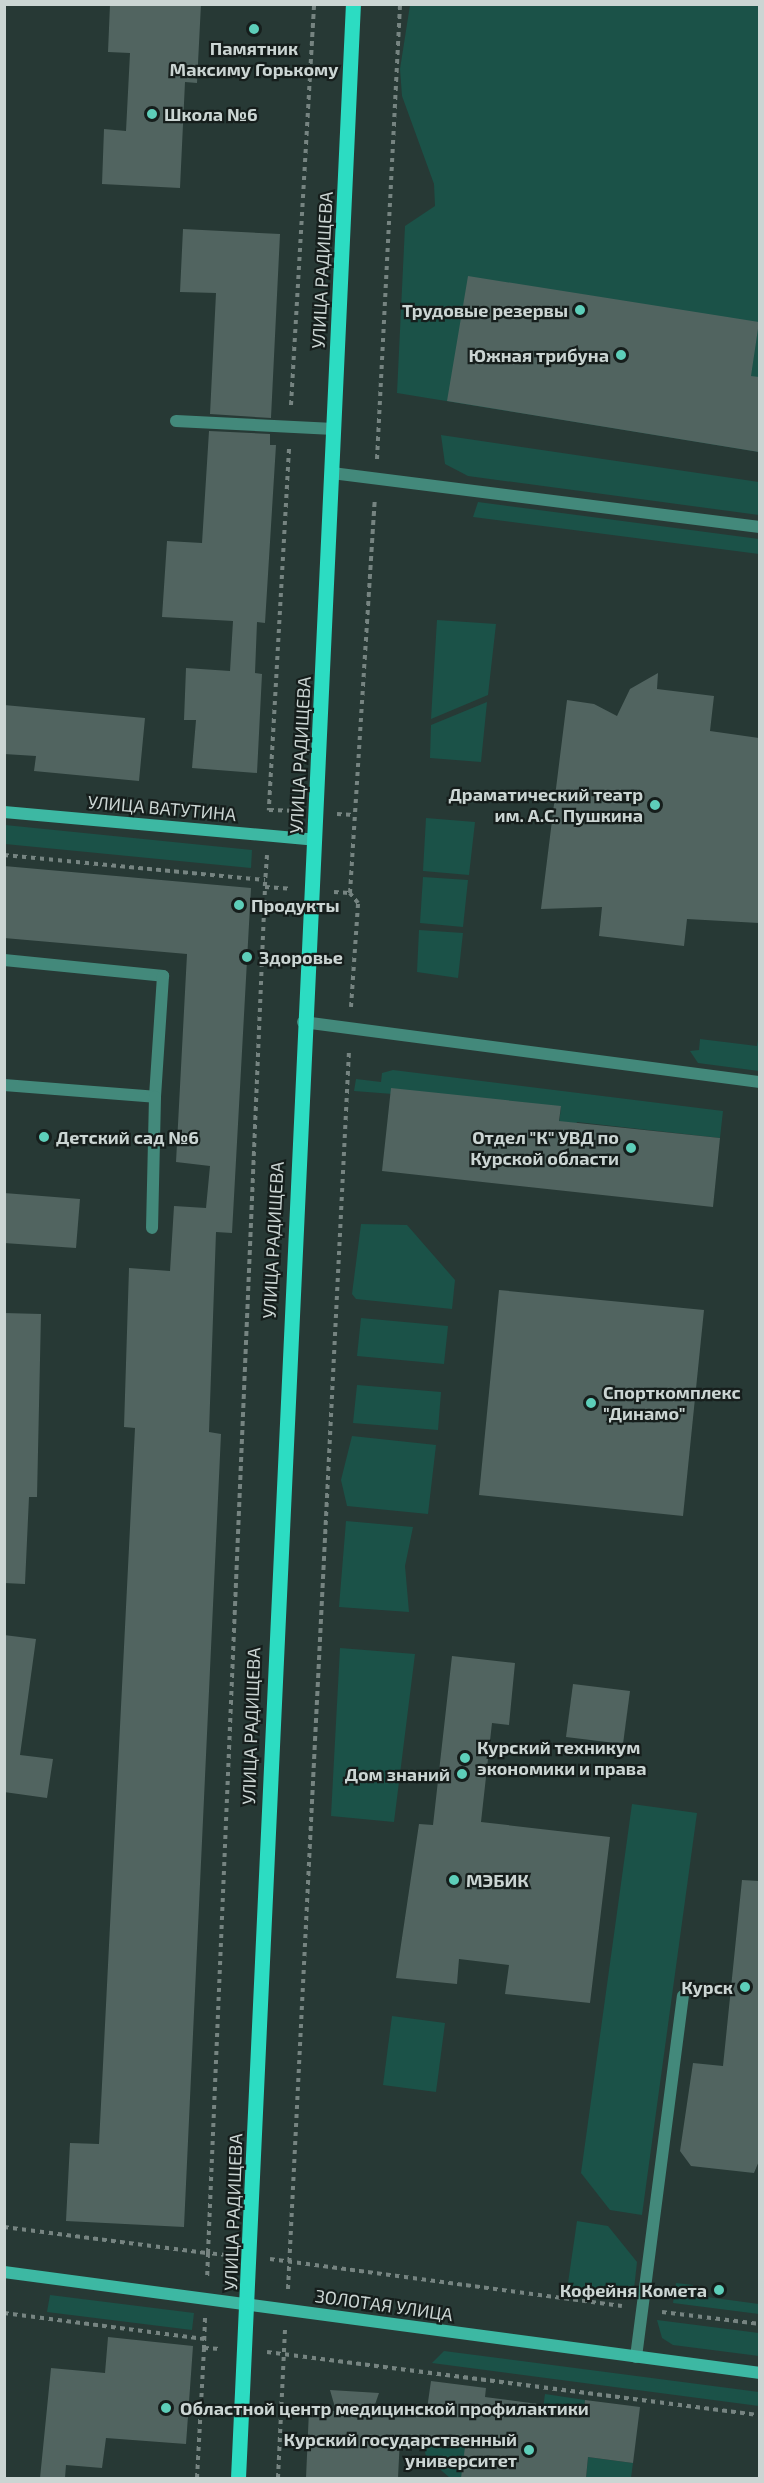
<!DOCTYPE html>
<html>
<head>
<meta charset="utf-8">
<style>
	body { margin:0 }
	#map { position:relative; width:764px; height:2483px; overflow:hidden; background:#273935; font-family:"Exo 2",sans-serif }
	div>[style] { position:absolute }
	[style*='--x'] { left:calc(var(--x)*1px); top:calc(var(--y)*1px); width:calc(var(--w)*1px); rotate:calc(var(--a)*1deg) }
	.green>* { inset:0; background:#1b5248 }
	.building>* { inset:0; background:#516460 }
	.path>* { height:4px; margin-top:-2px; transform-origin:0; background:repeating-linear-gradient(90deg,#768481 0 4.5px,transparent 0 9px) }
	.lane>* { height:12px; margin:-6px; padding:0 6px; transform-origin:6px; border-radius:6px; background:#43897b }
	.street>* { height:12px; margin:-6px; padding:0 6px; transform-origin:6px; border-radius:6px; background:#43897b }
	.secondary>* { height:12px; margin:-6px; padding:0 6px; transform-origin:6px; border-radius:6px; background:#3db8a3 }
	.primary>* { height:15px; margin:-7.5px; padding:0 7.5px; transform-origin:7.5px; border-radius:7.5px; background:#2cdcc2 }
	.dots>* { width:16px; height:16px; translate:-50% -50%; box-sizing:border-box; border:3px solid #161e1c; border-radius:50% }
	span { translate:-50% -50%; white-space:nowrap; text-align:center; line-height:1.15; -webkit-text-stroke:4.5px #161e1c; paint-order:stroke }
	.poi-label { font-size:18px; color:#cbd5d3; font-weight:700 }
	.left { translate:0 -50%; text-align:left }
	.right { translate:-100% -50%; text-align:right }
	.street-label { font-size:18px; color:#cbd5d3 }
	.frame { position:absolute; inset:0; border:6px solid #cbd5d3; pointer-events:none }
</style>
</head>
<body>
<div id="map">
	<div class="green">
		<i style="clip-path:polygon(410px 5px,759px 5px,759px 452px,397px 393px,405px 226px,435px 206px,434px 184px,402px 96px,400px 69px)"></i>
		<i style="clip-path:polygon(441px 435px,759px 482px,759px 515px,468px 476px,445px 464px)"></i>
		<i style="clip-path:polygon(478px 502px,759px 539px,759px 554px,473px 517px)"></i>
		<i style="clip-path:polygon(437px 620px,496px 624px,488px 695px,431px 719px)"></i>
		<i style="clip-path:polygon(487px 702px,481px 762px,430px 758px,431px 725px)"></i>
		<i style="clip-path:polygon(426px 818px,475px 822px,469px 875px,423px 871px)"></i>
		<i style="clip-path:polygon(5px 825px,252px 850px,251px 868px,5px 844px)"></i>
		<i style="clip-path:polygon(423px 877px,468px 880px,463px 927px,420px 923px)"></i>
		<i style="clip-path:polygon(419px 930px,463px 933px,458px 978px,417px 972px)"></i>
		<i style="clip-path:polygon(759px 1033px,759px 1071px,698px 1063px,690px 1051px,699px 1050px,700px 1039px,757px 1046px)"></i>
		<i style="clip-path:polygon(393px 1070px,723px 1111px,720px 1138px,577px 1122px,573px 1143px,557px 1142px,561px 1107px,354px 1091px,356px 1079px,381px 1082px,382px 1073px)"></i>
		<i style="clip-path:polygon(361px 1224px,407px 1225px,455px 1280px,452px 1309px,356px 1299px,352px 1294px)"></i>
		<i style="clip-path:polygon(361px 1318px,448px 1326px,444px 1364px,357px 1356px)"></i>
		<i style="clip-path:polygon(357px 1385px,441px 1392px,438px 1430px,353px 1423px)"></i>
		<i style="clip-path:polygon(352px 1436px,436px 1445px,428px 1514px,347px 1506px,341px 1480px)"></i>
		<i style="clip-path:polygon(346px 1521px,413px 1527px,405px 1566px,409px 1612px,339px 1607px)"></i>
		<i style="clip-path:polygon(340px 1648px,415px 1654px,394px 1822px,331px 1816px)"></i>
		<i style="clip-path:polygon(632px 1804px,697px 1813px,642px 2215px,610px 2210px,581px 2173px)"></i>
		<i style="clip-path:polygon(392px 2016px,445px 2023px,436px 2092px,383px 2085px)"></i>
		<i style="clip-path:polygon(577px 2221px,608px 2226px,637px 2262px,633px 2298px,567px 2290px)"></i>
		<i style="clip-path:polygon(676px 2283px,693px 2285px,692px 2295px,759px 2304px,759px 2314px,673px 2303px)"></i>
		<i style="clip-path:polygon(50px 2295px,194px 2313px,192px 2330px,47px 2312px)"></i>
		<i style="clip-path:polygon(657px 2320px,759px 2333px,759px 2356px,673px 2345px,662px 2338px)"></i>
		<i style="clip-path:polygon(444px 2351px,759px 2392px,759px 2406px,432px 2363px)"></i>
		<i style="clip-path:polygon(545px 2394px,585px 2400px,581px 2428px,541px 2423px)"></i>
		<i style="clip-path:polygon(423px 2441px,465px 2447px,465px 2478px,450px 2478px,426px 2457px)"></i>
		<i style="clip-path:polygon(588px 2457px,633px 2463px,631px 2478px,586px 2478px)"></i>
	</div>
	<div class="building">
		<i style="clip-path:polygon(110px 4px,201px 4px,197px 83px,185px 82px,180px 188px,102px 184px,104px 129px,126px 131px,130px 53px,108px 52px)"></i>
		<i style="clip-path:polygon(183px 229px,280px 234px,271px 418px,210px 414px,216px 293px,180px 292px)"></i>
		<i style="clip-path:polygon(468px 276px,759px 322px,751px 376px,759px 377px,759px 452px,447px 401px)"></i>
		<i style="clip-path:polygon(209px 431px,270px 434px,270px 445px,276px 445px,265px 623px,257px 622px,255px 673px,262px 674px,257px 773px,192px 768px,196px 720px,184px 720px,186px 668px,230px 671px,233px 621px,162px 617px,167px 541px,202px 543px)"></i>
		<i style="clip-path:polygon(658px 673px,657px 689px,714px 696px,710px 731px,759px 738px,759px 923px,687px 919px,684px 946px,599px 936px,602px 907px,541px 909px,567px 700px,594px 704px,617px 716px,630px 689px)"></i>
		<i style="clip-path:polygon(4px 705px,145px 718px,139px 781px,34px 771px,36px 756px,4px 754px)"></i>
		<i style="clip-path:polygon(4px 866px,251px 888px,232px 1233px,216px 1232px,209px 1432px,221px 1434px,184px 2227px,66px 2221px,70px 2143px,99px 2144px,135px 1428px,124px 1427px,129px 1268px,170px 1271px,174px 1206px,206px 1208px,210px 1166px,176px 1162px,187px 954px,4px 938px)"></i>
		<i style="clip-path:polygon(391px 1088px,561px 1106px,559px 1121px,720px 1138px,713px 1207px,382px 1171px)"></i>
		<i style="clip-path:polygon(4px 1193px,80px 1199px,76px 1248px,4px 1243px)"></i>
		<i style="clip-path:polygon(499px 1290px,704px 1310px,683px 1516px,479px 1495px)"></i>
		<i style="clip-path:polygon(4px 1313px,41px 1314px,37px 1497px,29px 1497px,25px 1584px,4px 1583px)"></i>
		<i style="clip-path:polygon(4px 1635px,36px 1639px,20px 1755px,53px 1759px,47px 1798px,4px 1792px)"></i>
		<i style="clip-path:polygon(452px 1656px,515px 1663px,509px 1725px,492px 1723px,481px 1822px,610px 1837px,590px 2003px,505px 1994px,509px 1965px,459px 1959px,457px 1984px,396px 1978px,419px 1824px,433px 1825px)"></i>
		<i style="clip-path:polygon(573px 1684px,630px 1691px,623px 1744px,566px 1737px)"></i>
		<i style="clip-path:polygon(742px 1880px,759px 1881px,759px 2161px,754px 2173px,691px 2166px,680px 2151px,693px 2063px,723px 2066px)"></i>
		<i style="clip-path:polygon(108px 2337px,193px 2346px,186px 2444px,106px 2438px,102px 2468px,66px 2465px,65px 2478px,40px 2478px,51px 2368px,105px 2373px)"></i>
		<i style="clip-path:polygon(431px 2381px,486px 2388px,485px 2397px,584px 2410px,585px 2400px,640px 2407px,633px 2463px,588px 2457px,586px 2478px,461px 2478px,465px 2447px,400px 2438px,398px 2478px,306px 2478px,309px 2410px,336px 2411px,330px 2390px,379px 2393px,372px 2413px,426px 2416px)"></i>
	</div>
	<div class="path">
		<i style="--x:291;--y:405;--w:402;--a:-86.7"></i>
		<i style="--x:289;--y:449;--w:362;--a:93.2"></i>
		<i style="--x:269;--y:810;--w:24;--a:2"></i>
		<i style="--x:377;--y:459;--w:456;--a:-87.1"></i>
		<i style="--x:337;--y:814;--w:17;--a:3"></i>
		<i style="--x:4;--y:855;--w:262;--a:5.5"></i>
		<i style="--x:267;--y:855;--w:32;--a:94"></i>
		<i style="--x:265;--y:887;--w:26;--a:4"></i>
		<i style="--x:334;--y:892;--w:16;--a:4"></i>
		<i style="--x:351;--y:1007;--w:104;--a:-86.1"></i>
		<i style="--x:358;--y:903;--w:13;--a:-129"></i>
		<i style="--x:350;--y:893;--w:395;--a:-86.4"></i>
		<i style="--x:4;--y:2227;--w:206;--a:7.3"></i>
		<i style="--x:208;--y:2253;--w:25;--a:92"></i>
		<i style="--x:226;--y:2255;--w:18;--a:-174"></i>
		<i style="--x:208;--y:2253;--w:1367;--a:-87.61"></i>
		<i style="--x:270;--y:2259;--w:355;--a:7.6"></i>
		<i style="--x:288;--y:2289;--w:1241;--a:-87.18"></i>
		<i style="--x:662;--y:2312;--w:99;--a:7"></i>
		<i style="--x:4;--y:2313;--w:202;--a:7.4"></i>
		<i style="--x:205;--y:2318;--w:30;--a:92"></i>
		<i style="--x:204;--y:2348;--w:17;--a:3"></i>
		<i style="--x:267;--y:2352;--w:497;--a:7.3"></i>
		<i style="--x:197;--y:2478;--w:130;--a:-86.9"></i>
		<i style="--x:278;--y:2478;--w:149;--a:-87.3"></i>
	</div>
	<div class="lane">
		<i style="--x:176;--y:421;--w:158;--a:2.9"></i>
		<i style="--x:4;--y:960;--w:160;--a:5.7"></i>
		<i style="--x:163;--y:976;--w:121;--a:93.8"></i>
		<i style="--x:4;--y:1085;--w:151;--a:4.5"></i>
		<i style="--x:155;--y:1097;--w:131;--a:91.3"></i>
		<i style="--x:636;--y:2357;--w:364;--a:-82.6"></i>
	</div>
	<div class="street">
		<i style="--x:332;--y:473;--w:431;--a:7.2"></i>
		<i style="--x:303;--y:1022;--w:461;--a:7.5"></i>
	</div>
	<div class="secondary">
		<i style="--x:4;--y:812;--w:312;--a:5.1"></i>
		<i style="--x:4;--y:2272;--w:763;--a:7.61"></i>
	</div>
	<div class="primary">
		<i style="--x:238;--y:2478;--w:2477;--a:-87.34"></i>
	</div>
	<div class="dots">
		<i style="left:254px;top:29px;background:#5dceb9"></i>
		<i style="left:152px;top:114px;background:#5dceb9"></i>
		<i style="left:580px;top:310px;background:#5dceb9"></i>
		<i style="left:621px;top:355px;background:#5dceb9"></i>
		<i style="left:655px;top:805px;background:#5dceb9"></i>
		<i style="left:239px;top:905px;background:#5dceb9"></i>
		<i style="left:247px;top:957px;background:#5dceb9"></i>
		<i style="left:44px;top:1137px;background:#5dceb9"></i>
		<i style="left:631px;top:1148px;background:#5dceb9"></i>
		<i style="left:591px;top:1403px;background:#5dceb9"></i>
		<i style="left:465px;top:1758px;background:#5dceb9"></i>
		<i style="left:462px;top:1774px;background:#5dceb9"></i>
		<i style="left:454px;top:1880px;background:#5dceb9"></i>
		<i style="left:745px;top:1987px;background:#5dceb9"></i>
		<i style="left:719px;top:2290px;background:#5dceb9"></i>
		<i style="left:166px;top:2408px;background:#5dceb9"></i>
		<i style="left:529px;top:2450px;background:#5dceb9"></i>
	</div>
	<div class="poi-label">
		<span style="left:254px;top:59px">Памятник<br>Максиму Горькому</span>
		<span class="left" style="left:164px;top:114px">Школа №6</span>
		<span class="right" style="left:568px;top:310px">Трудовые резервы</span>
		<span class="right" style="left:609px;top:355px">Южная трибуна</span>
		<span class="right" style="left:643px;top:805px">Драматический театр<br>им. А.С. Пушкина</span>
		<span class="left" style="left:251px;top:905px">Продукты</span>
		<span class="left" style="left:259px;top:957px">Здоровье</span>
		<span class="left" style="left:56px;top:1137px">Детский сад №6</span>
		<span class="right" style="left:619px;top:1148px">Отдел "К" УВД по<br>Курской области</span>
		<span class="left" style="left:603px;top:1403px">Спорткомплекс<br>"Динамо"</span>
		<span class="left" style="left:477px;top:1758px">Курский техникум<br>экономики и права</span>
		<span class="right" style="left:450px;top:1774px">Дом знаний</span>
		<span class="left" style="left:466px;top:1880px">МЭБИК</span>
		<span class="right" style="left:733px;top:1987px">Курск</span>
		<span class="right" style="left:707px;top:2290px">Кофейня Комета</span>
		<span class="left" style="left:180px;top:2408px">Областной центр медицинской профилактики</span>
		<span class="right" style="left:517px;top:2450px">Курский государственный<br>университет</span>
	</div>
	<div class="street-label">
		<span style="left:322px;top:270px;rotate:-87deg">УЛИЦА РАДИЩЕВА</span>
		<span style="left:300px;top:755px;rotate:-87deg">УЛИЦА РАДИЩЕВА</span>
		<span style="left:162px;top:808px;rotate:5deg">УЛИЦА ВАТУТИНА</span>
		<span style="left:273px;top:1240px;rotate:-87deg">УЛИЦА РАДИЩЕВА</span>
		<span style="left:251px;top:1726px;rotate:-88deg">УЛИЦА РАДИЩЕВА</span>
		<span style="left:233px;top:2212px;rotate:-88deg">УЛИЦА РАДИЩЕВА</span>
		<span style="left:384px;top:2305px;rotate:8deg">ЗОЛОТАЯ УЛИЦА</span>
	</div>
	<div class="frame"></div>
</div>
</body>
</html>
